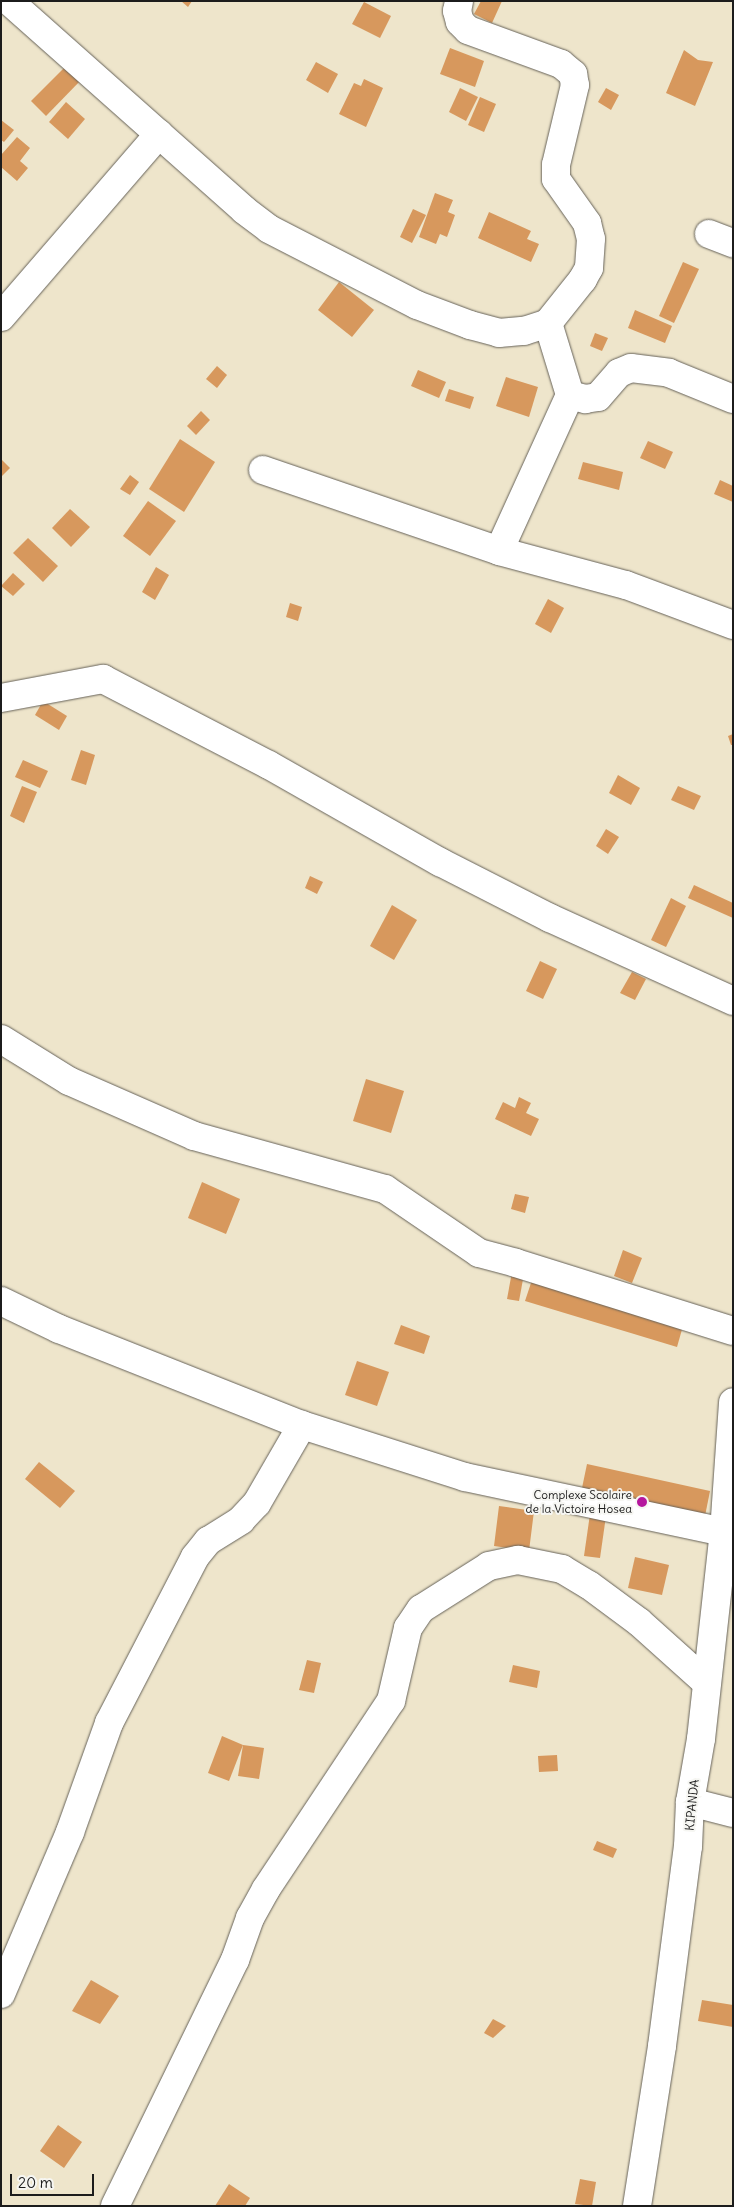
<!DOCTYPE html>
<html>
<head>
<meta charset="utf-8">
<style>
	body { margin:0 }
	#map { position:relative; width:734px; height:2207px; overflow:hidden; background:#eee5cb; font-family:Delius,sans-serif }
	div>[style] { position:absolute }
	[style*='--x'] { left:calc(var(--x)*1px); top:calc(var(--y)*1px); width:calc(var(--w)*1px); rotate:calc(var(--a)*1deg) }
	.building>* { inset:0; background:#d7985d }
	.roads { filter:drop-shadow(0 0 1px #666259) drop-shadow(0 0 1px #666259) }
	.minor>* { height:28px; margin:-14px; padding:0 14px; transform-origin:14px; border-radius:14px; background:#fff }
	.dots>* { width:14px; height:14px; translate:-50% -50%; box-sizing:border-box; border:2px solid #f6f6f2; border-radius:50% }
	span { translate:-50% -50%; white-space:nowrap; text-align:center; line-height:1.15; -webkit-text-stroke:4px #f6f6f2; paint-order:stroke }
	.poi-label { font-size:12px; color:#1c1c1c }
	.right { translate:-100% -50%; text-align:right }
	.street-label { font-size:12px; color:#1c1c1c }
	.frame { position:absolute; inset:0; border:2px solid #1c1c1c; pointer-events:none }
	.scale { position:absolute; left:10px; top:2174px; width:84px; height:22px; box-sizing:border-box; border:2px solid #1c1c1c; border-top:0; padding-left:6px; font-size:15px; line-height:18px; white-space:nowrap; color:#1c1c1c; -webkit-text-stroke:4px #f6f6f2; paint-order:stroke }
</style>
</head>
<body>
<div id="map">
	<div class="building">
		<i style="clip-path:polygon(181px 1px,192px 1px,188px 7px)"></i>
		<i style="clip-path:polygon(481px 1px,502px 1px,492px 23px,474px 14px)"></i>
		<i style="clip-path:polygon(364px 2px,391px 16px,380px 38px,352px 24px)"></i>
		<i style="clip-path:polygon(450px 48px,484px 61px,475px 87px,440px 74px)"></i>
		<i style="clip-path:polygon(684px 50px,698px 60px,713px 62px,695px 106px,666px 93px)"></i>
		<i style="clip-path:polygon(316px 62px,338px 74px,328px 93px,306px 80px)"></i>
		<i style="clip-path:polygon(67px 65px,82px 79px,46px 116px,31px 101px)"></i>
		<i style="clip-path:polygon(364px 79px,383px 88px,366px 127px,339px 114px,354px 83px,361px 86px)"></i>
		<i style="clip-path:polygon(460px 88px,478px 97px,466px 121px,449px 112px)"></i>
		<i style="clip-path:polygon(606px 88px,619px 95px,611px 110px,598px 102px)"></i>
		<i style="clip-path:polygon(480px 97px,496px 104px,484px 132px,468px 125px)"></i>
		<i style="clip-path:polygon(66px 102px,85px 119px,68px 139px,49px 122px)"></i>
		<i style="clip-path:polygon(1px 120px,14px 130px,4px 142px,1px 140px)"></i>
		<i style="clip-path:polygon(17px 137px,30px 148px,20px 161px,28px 168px,17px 181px,1px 167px,1px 155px)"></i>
		<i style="clip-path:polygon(435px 193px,453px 200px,448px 212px,455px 215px,447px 237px,440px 234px,436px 244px,419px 237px)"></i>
		<i style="clip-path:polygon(413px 209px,426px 215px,412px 243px,400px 237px)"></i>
		<i style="clip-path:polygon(489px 212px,531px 231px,527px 239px,539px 244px,531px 262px,478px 238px)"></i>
		<i style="clip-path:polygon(683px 262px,699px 269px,674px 323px,659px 316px)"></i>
		<i style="clip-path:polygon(339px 282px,374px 310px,352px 337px,318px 310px)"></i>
		<i style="clip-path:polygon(635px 310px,672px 326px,665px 343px,628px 328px)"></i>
		<i style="clip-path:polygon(595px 333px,608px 338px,602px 351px,590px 346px)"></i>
		<i style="clip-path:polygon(217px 366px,227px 375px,217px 388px,206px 379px)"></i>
		<i style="clip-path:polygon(418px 370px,446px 382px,439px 398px,411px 386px)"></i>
		<i style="clip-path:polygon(506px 377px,538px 387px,529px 417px,496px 406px)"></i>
		<i style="clip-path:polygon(449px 389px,474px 397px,470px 409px,445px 401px)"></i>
		<i style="clip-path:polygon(201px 411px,210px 420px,196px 435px,187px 426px)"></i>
		<i style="clip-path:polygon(180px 439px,215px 462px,184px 512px,149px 489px)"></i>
		<i style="clip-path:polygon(648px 441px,673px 452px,665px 469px,640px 458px)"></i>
		<i style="clip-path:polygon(1px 459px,10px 468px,1px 477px)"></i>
		<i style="clip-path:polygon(583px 462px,623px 472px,619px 490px,578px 479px)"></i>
		<i style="clip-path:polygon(130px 475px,139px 482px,130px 495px,120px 489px)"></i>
		<i style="clip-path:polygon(720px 480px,733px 486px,733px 502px,714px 494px)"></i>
		<i style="clip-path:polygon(148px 501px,176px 521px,150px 556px,123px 536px)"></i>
		<i style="clip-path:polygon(70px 509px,90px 527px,71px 547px,52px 528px)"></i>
		<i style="clip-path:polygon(28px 538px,58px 566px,43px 582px,13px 553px)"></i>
		<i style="clip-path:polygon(156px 567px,169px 575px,155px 600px,142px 592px)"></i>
		<i style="clip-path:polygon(13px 573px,25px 584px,13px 596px,1px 586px)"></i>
		<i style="clip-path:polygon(548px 599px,564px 608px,551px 633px,535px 624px)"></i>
		<i style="clip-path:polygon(290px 603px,302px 607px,298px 621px,286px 617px)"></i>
		<i style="clip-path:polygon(43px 701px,67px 716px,59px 730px,35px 715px)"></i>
		<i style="clip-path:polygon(733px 734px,733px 745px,731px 745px,728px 736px)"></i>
		<i style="clip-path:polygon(81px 750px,95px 755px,86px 785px,71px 780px)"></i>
		<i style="clip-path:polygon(23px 760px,48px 771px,40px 788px,15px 777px)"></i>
		<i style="clip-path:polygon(618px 775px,640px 788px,631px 805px,609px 793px)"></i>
		<i style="clip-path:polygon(22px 786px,37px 792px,24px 823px,10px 816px)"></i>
		<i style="clip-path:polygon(678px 786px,701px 796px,694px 810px,671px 800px)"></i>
		<i style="clip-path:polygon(606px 829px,619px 837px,608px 854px,596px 846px)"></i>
		<i style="clip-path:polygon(310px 876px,323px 882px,317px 894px,305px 888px)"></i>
		<i style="clip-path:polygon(694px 885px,733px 903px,733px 918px,688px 898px)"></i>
		<i style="clip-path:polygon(671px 898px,686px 906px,666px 947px,651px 940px)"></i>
		<i style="clip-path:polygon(392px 905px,417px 920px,394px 960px,370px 946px)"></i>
		<i style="clip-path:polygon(540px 961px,557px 969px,543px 999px,526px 991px)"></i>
		<i style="clip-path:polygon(632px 972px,646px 979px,635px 1000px,620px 993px)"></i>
		<i style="clip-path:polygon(366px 1079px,404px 1091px,391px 1133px,353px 1121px)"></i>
		<i style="clip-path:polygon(519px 1097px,531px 1103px,526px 1113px,539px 1119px,531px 1136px,495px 1119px,503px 1102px,515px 1108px)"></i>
		<i style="clip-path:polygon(202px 1182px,240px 1199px,226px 1234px,188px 1218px)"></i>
		<i style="clip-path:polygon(515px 1194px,529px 1197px,525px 1213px,511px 1209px)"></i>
		<i style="clip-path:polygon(623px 1250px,642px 1258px,632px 1283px,614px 1276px)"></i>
		<i style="clip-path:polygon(512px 1272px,524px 1274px,519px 1301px,507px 1299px)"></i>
		<i style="clip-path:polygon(534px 1274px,685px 1319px,677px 1347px,525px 1301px)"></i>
		<i style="clip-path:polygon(401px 1325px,430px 1336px,424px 1354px,394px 1344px)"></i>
		<i style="clip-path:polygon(357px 1361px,389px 1372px,377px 1406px,345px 1395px)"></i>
		<i style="clip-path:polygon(39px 1462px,75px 1491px,60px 1508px,25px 1479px)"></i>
		<i style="clip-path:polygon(587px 1464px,710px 1491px,705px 1516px,582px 1488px)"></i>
		<i style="clip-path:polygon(499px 1506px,534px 1511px,529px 1551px,494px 1546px)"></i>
		<i style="clip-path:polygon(590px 1514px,606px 1516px,600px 1558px,584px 1556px)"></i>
		<i style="clip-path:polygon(635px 1557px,669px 1565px,662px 1595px,628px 1588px)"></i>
		<i style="clip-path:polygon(307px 1660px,321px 1663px,314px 1693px,299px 1690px)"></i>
		<i style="clip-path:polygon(513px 1665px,540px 1671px,537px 1688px,509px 1682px)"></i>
		<i style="clip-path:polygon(222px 1736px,243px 1745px,229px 1781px,208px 1773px)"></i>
		<i style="clip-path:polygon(243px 1745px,264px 1748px,259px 1779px,238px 1776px)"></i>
		<i style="clip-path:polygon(557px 1755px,558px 1771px,539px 1772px,538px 1756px)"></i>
		<i style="clip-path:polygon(597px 1841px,617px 1849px,613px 1858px,593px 1850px)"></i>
		<i style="clip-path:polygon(91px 1980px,119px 1996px,100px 2024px,72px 2011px)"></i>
		<i style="clip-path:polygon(702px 2000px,733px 2005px,733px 2027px,698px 2021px)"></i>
		<i style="clip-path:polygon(493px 2019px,506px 2026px,493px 2038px,484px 2033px)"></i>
		<i style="clip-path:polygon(58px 2125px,82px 2142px,64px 2168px,40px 2151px)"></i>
		<i style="clip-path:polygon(580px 2179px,596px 2182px,592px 2206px,575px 2204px)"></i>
		<i style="clip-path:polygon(229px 2184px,250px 2198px,245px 2206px,215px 2206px)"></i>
	</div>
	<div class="roads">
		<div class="minor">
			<i style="--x:9;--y:1;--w:314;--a:41.6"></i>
			<i style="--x:244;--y:210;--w:31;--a:37"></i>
			<i style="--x:269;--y:229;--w:166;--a:27.2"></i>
			<i style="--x:417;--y:305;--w:57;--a:20.7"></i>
			<i style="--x:470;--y:325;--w:30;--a:15"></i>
			<i style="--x:499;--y:333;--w:25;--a:-5"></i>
			<i style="--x:524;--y:331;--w:25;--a:-18"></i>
			<i style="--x:459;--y:1;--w:10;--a:101"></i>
			<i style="--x:457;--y:11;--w:11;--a:75"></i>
			<i style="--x:460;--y:22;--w:11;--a:45"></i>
			<i style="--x:468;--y:30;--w:99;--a:20.1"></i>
			<i style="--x:561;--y:64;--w:16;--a:40"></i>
			<i style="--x:573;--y:74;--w:11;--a:80"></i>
			<i style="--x:575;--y:85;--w:82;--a:103.4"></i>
			<i style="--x:556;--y:165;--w:14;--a:90"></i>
			<i style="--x:556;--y:179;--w:54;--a:54.8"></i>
			<i style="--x:587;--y:223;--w:16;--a:76"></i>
			<i style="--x:591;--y:239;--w:29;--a:94"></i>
			<i style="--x:589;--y:268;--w:13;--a:119"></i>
			<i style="--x:583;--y:279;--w:56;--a:128.5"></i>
			<i style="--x:548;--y:323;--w:75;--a:73"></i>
			<i style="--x:570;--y:395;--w:171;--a:114.5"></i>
			<i style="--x:709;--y:234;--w:26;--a:21"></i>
			<i style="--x:1;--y:317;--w:242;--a:-49.2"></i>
			<i style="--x:570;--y:395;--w:16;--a:15"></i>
			<i style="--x:585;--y:399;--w:13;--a:-9"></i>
			<i style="--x:598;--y:397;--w:32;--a:-49"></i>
			<i style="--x:619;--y:373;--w:13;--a:-23"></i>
			<i style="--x:631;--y:368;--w:38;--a:7"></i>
			<i style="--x:669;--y:373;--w:69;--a:22.1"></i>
			<i style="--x:263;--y:470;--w:250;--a:18.9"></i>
			<i style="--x:499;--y:551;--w:131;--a:15"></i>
			<i style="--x:626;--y:585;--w:114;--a:20.5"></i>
			<i style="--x:1;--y:698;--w:104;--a:-10.6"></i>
			<i style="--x:103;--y:679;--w:187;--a:27.4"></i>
			<i style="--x:269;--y:765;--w:197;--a:29.6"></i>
			<i style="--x:440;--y:862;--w:123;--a:27"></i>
			<i style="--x:550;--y:918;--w:201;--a:24.4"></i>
			<i style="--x:1;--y:1039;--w:80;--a:31.7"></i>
			<i style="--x:69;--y:1081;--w:137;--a:23.7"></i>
			<i style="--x:194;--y:1136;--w:198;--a:15.5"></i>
			<i style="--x:385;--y:1189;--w:114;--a:34.2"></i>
			<i style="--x:479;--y:1253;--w:38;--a:15"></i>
			<i style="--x:516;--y:1263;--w:227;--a:17.4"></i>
			<i style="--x:1;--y:1301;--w:64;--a:25.8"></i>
			<i style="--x:59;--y:1329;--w:261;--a:21.6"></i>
			<i style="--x:302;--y:1425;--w:171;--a:17.7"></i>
			<i style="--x:465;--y:1477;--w:265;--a:12"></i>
			<i style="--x:690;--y:1802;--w:44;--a:14.3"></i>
			<i style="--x:1;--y:1994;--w:176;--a:-66.9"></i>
			<i style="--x:70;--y:1832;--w:116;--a:-70.3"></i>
			<i style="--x:109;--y:1723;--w:187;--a:-62.6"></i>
			<i style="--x:195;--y:1557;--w:21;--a:-51"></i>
			<i style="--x:208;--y:1541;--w:39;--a:-32"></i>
			<i style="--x:241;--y:1520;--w:23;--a:-47"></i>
			<i style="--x:257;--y:1503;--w:90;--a:-60"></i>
			<i style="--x:115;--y:2206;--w:274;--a:-64"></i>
			<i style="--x:235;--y:1960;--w:45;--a:-70.3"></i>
			<i style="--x:250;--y:1918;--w:33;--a:-61"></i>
			<i style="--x:266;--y:1889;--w:226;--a:-56.4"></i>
			<i style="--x:391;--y:1701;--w:75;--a:-76.9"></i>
			<i style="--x:408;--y:1628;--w:23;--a:-56"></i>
			<i style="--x:421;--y:1609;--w:80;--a:-32.3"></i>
			<i style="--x:489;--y:1566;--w:30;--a:-12"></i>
			<i style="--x:518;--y:1560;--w:45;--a:11.6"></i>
			<i style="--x:562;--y:1569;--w:31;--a:31"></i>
			<i style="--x:589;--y:1585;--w:62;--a:36.5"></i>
			<i style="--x:639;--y:1622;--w:91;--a:41.9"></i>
			<i style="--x:637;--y:2206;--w:162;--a:-81.1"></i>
			<i style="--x:662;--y:2046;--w:201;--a:-82.6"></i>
			<i style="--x:688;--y:1847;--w:45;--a:-87.5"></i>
			<i style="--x:690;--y:1802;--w:64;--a:-80.1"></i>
			<i style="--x:701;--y:1739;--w:208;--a:-83.7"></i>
			<i style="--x:724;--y:1532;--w:130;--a:-86"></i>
		</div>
	</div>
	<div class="dots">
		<i style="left:642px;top:1502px;background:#b5179e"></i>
	</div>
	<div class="poi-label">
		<span class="right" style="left:632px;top:1502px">Complexe Scolaire<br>de la Victoire Hosea</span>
	</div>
	<div class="street-label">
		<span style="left:692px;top:1805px;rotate:-84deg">KIPANDA</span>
	</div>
	<div class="frame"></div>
	<div class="scale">20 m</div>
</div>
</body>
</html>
